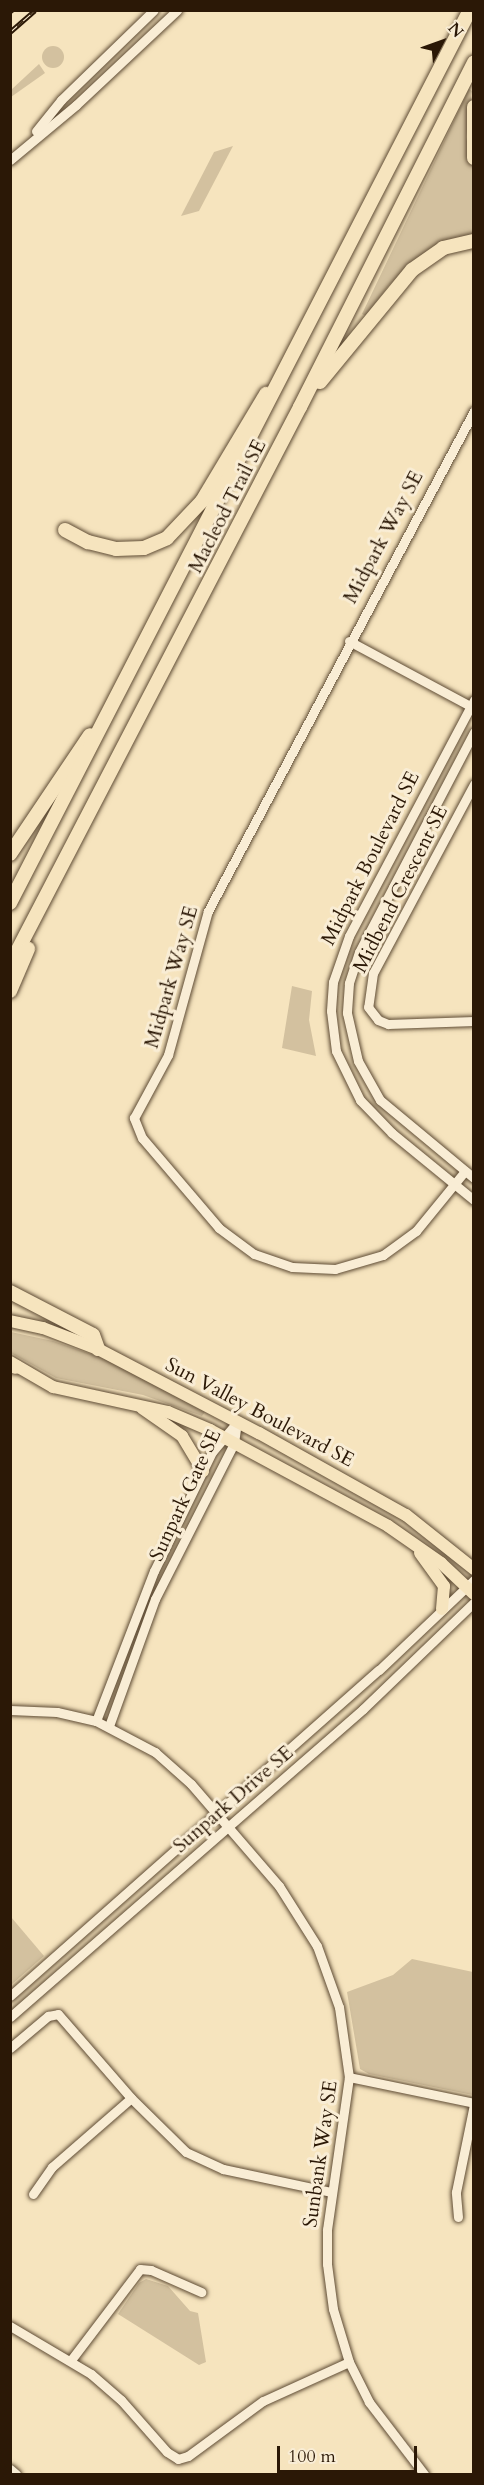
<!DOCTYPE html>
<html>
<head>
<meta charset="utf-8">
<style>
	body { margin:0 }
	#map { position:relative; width:484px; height:2485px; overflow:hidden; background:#f6e4be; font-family:Cardo,serif }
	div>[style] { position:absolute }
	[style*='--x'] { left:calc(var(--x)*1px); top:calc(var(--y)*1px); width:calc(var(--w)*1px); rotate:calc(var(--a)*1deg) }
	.green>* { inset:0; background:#d3c19f }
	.round { border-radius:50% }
	.roads { filter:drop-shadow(0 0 2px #5e4b34) drop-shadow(0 0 2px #5e4b34) }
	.minor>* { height:9px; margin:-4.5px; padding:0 4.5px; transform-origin:4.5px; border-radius:4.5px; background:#f9edd5 }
	.major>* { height:12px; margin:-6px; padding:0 6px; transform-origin:6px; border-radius:6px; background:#f6e4be }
	.highway>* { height:14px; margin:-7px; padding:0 7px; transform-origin:7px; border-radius:7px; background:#f6e4be }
	.tram>* { height:1.5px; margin:-0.75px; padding:0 0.75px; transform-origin:0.75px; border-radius:0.75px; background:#2b1806 }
	.rail>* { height:5px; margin-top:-2.5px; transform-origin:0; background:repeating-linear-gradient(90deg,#f9edd5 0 9px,#2b1806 0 18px); box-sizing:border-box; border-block:2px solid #2b1806 }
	span { translate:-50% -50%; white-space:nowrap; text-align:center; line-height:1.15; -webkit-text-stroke:6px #f9edd5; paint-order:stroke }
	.street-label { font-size:20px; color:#2b1806 }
	.frame { position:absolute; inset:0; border:12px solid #2b1806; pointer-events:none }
	.north { position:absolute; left:412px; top:12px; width:60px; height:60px; -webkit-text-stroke:4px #f9edd5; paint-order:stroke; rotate:49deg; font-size:16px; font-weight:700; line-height:24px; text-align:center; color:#2b1806 }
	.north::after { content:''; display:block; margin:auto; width:21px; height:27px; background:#2b1806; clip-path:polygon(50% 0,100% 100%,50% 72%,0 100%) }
	.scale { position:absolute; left:277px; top:2446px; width:140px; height:27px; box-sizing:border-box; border:3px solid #2b1806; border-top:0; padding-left:8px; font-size:18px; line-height:21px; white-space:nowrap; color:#2b1806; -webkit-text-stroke:4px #f9edd5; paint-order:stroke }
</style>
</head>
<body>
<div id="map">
	<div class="green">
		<i class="round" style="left:42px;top:46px;width:22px;height:22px"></i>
		<i style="clip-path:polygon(39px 64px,45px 73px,11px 97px,11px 90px)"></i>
		<i style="clip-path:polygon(469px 89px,472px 91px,466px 137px,473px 168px,473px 234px,417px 259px,389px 285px,366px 316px,362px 314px)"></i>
		<i style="clip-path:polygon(233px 146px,199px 211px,181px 216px,214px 152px)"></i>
		<i style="clip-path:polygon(292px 986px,312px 991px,309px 1020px,316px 1056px,282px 1048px)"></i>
		<i style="clip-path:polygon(11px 1332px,53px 1341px,105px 1359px,205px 1412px,202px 1416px,143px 1395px,56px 1378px,11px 1353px)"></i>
		<i style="clip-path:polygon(11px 1917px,44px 1956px,11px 1985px,10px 1985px)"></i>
		<i style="clip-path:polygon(412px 1959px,473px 1972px,473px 2095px,369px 2074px,360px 2069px,347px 1992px,393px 1975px)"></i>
		<i style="clip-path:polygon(146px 2279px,168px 2286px,190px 2311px,198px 2313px,206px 2362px,199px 2365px,118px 2314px,139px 2283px)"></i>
	</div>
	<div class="roads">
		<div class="minor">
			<i style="--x:36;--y:131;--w:40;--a:-51"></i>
			<i style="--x:61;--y:100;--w:129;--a:-44.1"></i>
			<i style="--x:10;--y:160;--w:86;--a:-39.8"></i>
			<i style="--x:76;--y:105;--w:139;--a:-43.2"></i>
			<i style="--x:349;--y:641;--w:142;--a:28.2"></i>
			<i style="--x:474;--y:700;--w:267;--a:117.9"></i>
			<i style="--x:349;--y:936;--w:49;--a:109.2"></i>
			<i style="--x:333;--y:982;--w:29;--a:94"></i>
			<i style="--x:331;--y:1011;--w:40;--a:82.9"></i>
			<i style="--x:336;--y:1051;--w:55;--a:63.9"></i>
			<i style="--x:360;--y:1100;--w:46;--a:45.9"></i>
			<i style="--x:392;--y:1133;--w:106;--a:39.3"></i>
			<i style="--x:474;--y:732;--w:248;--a:117.6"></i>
			<i style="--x:359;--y:952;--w:33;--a:108"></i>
			<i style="--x:349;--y:983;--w:30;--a:94"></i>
			<i style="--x:347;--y:1013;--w:49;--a:77.1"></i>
			<i style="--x:358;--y:1061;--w:45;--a:60.6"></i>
			<i style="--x:380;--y:1100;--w:122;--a:39.7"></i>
			<i style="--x:474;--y:784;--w:214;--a:118.1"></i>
			<i style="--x:373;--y:973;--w:34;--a:98"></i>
			<i style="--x:368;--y:1007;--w:16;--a:52"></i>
			<i style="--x:378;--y:1020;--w:11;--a:22"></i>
			<i style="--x:388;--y:1024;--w:86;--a:-2"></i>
			<i style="--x:465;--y:1171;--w:77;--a:129.2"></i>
			<i style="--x:416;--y:1231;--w:41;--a:144"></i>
			<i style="--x:383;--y:1255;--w:50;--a:163.7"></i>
			<i style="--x:335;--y:1269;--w:43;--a:-177.3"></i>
			<i style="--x:292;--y:1267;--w:40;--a:-161.1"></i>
			<i style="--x:254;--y:1254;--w:44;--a:-143.4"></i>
			<i style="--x:219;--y:1228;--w:118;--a:-130.5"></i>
			<i style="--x:142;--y:1138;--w:22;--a:-112"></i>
			<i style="--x:134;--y:1118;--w:72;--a:-61.6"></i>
			<i style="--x:168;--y:1055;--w:149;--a:-74.5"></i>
			<i style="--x:208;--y:911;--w:566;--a:-61.99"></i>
			<i style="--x:10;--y:1710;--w:47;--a:2.4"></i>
			<i style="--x:57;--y:1712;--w:40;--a:13"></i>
			<i style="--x:96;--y:1721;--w:67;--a:27.7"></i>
			<i style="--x:155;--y:1752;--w:48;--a:41.6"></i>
			<i style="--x:191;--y:1784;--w:135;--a:49.2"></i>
			<i style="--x:279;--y:1886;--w:71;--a:57.7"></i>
			<i style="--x:317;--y:1946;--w:65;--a:70.2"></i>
			<i style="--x:339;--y:2007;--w:71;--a:81.9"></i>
			<i style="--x:349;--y:2077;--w:155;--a:98.2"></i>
			<i style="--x:327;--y:2230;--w:34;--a:90"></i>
			<i style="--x:327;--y:2264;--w:45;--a:82.4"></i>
			<i style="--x:333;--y:2309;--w:55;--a:73.2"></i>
			<i style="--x:349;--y:2362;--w:45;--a:63.4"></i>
			<i style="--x:369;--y:2402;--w:91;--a:52.6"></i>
			<i style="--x:96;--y:1721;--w:161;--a:-68.9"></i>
			<i style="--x:154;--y:1571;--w:132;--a:-64"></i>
			<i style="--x:212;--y:1452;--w:39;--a:-50"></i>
			<i style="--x:109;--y:1726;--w:135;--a:-70.1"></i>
			<i style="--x:155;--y:1599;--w:175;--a:-63.1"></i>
			<i style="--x:234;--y:1443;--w:21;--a:-82"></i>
			<i style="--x:10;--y:1996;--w:492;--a:-41.5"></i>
			<i style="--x:379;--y:1670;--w:131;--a:-43.5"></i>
			<i style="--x:10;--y:2017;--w:468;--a:-41.1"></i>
			<i style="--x:363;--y:1709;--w:154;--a:-43.9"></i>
			<i style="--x:10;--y:2048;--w:50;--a:-40.1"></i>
			<i style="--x:48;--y:2016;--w:10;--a:-11"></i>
			<i style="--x:58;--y:2014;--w:111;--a:49"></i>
			<i style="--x:131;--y:2098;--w:77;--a:44.5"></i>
			<i style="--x:186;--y:2152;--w:41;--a:24.7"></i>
			<i style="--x:223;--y:2169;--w:110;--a:12"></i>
			<i style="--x:349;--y:2077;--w:128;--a:11.7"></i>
			<i style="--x:33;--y:2194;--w:33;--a:-55"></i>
			<i style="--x:52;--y:2167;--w:105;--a:-41.1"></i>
			<i style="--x:458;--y:2217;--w:25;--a:-95"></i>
			<i style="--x:456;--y:2192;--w:90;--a:-78.4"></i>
			<i style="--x:10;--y:2326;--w:94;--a:30.7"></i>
			<i style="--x:91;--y:2374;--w:40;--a:41"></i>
			<i style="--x:121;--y:2400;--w:69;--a:48.5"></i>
			<i style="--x:167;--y:2452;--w:13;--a:32"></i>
			<i style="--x:178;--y:2459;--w:10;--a:-17"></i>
			<i style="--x:188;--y:2456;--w:93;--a:-36.3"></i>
			<i style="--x:263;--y:2401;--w:94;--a:-24.4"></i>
			<i style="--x:71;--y:2360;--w:114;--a:-52.8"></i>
			<i style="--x:140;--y:2269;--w:11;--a:5"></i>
			<i style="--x:151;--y:2270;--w:55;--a:23.7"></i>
			<i style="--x:10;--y:2469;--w:8;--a:40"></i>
		</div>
		<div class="major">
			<i style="--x:10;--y:1321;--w:34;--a:12"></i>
			<i style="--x:43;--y:1328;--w:59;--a:20.9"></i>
			<i style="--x:98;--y:1349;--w:182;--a:27.6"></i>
			<i style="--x:259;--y:1433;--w:168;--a:29.2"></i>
			<i style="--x:406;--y:1515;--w:87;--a:38.5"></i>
			<i style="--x:10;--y:1362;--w:50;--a:30.2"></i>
			<i style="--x:53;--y:1387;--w:118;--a:12.3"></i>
			<i style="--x:168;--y:1412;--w:46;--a:23.2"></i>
			<i style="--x:210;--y:1430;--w:202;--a:28.3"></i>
			<i style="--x:388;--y:1526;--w:65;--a:34.9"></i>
			<i style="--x:441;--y:1563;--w:45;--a:43.2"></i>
			<i style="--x:142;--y:1408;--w:49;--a:35"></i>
			<i style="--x:182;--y:1436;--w:41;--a:59"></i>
			<i style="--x:420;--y:1553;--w:41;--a:54"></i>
			<i style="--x:444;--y:1586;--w:23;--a:95"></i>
		</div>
		<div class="highway">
			<i style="--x:474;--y:107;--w:51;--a:90"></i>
			<i style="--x:320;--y:382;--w:145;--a:-50.6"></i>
			<i style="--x:412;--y:270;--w:38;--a:-35"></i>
			<i style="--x:443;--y:248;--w:32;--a:-13"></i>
			<i style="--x:65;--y:530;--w:26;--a:28"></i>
			<i style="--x:88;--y:542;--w:29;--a:14"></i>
			<i style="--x:116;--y:549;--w:28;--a:-2"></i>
			<i style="--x:144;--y:548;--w:25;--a:-23"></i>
			<i style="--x:167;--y:538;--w:51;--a:-46.6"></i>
			<i style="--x:202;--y:501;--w:125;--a:-59.1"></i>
			<i style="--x:10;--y:854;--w:143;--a:-56.1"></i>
			<i style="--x:10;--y:903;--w:1005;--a:-62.75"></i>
			<i style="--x:10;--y:965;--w:629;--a:-62.54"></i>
			<i style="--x:300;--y:407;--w:386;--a:-63.2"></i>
			<i style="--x:10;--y:991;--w:46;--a:-66.8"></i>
			<i style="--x:10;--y:1292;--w:93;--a:27.4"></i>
			<i style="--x:93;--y:1335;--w:15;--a:70"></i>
			<i style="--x:10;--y:1365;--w:6;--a:18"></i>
		</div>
	</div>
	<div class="tram">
		<i style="--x:10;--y:14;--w:6;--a:-39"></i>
	</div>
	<div class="rail">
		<i style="--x:10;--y:32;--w:33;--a:-41"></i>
	</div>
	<div class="street-label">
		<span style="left:227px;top:506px;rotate:-63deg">Macleod Trail SE</span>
		<span style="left:383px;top:537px;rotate:-62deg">Midpark Way SE</span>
		<span style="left:370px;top:858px;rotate:-63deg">Midpark Boulevard SE</span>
		<span style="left:400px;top:889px;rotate:-63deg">Midbend Crescent SE</span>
		<span style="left:171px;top:977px;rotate:-74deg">Midpark Way SE</span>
		<span style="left:260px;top:1412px;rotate:28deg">Sun Valley Boulevard SE</span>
		<span style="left:185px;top:1495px;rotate:-65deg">Sunpark Gate SE</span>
		<span style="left:233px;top:1799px;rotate:-41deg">Sunpark Drive SE</span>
		<span style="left:320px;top:2154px;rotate:-82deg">Sunbank Way SE</span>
	</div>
	<div class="frame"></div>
	<div class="north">N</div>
	<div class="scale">100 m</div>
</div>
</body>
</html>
